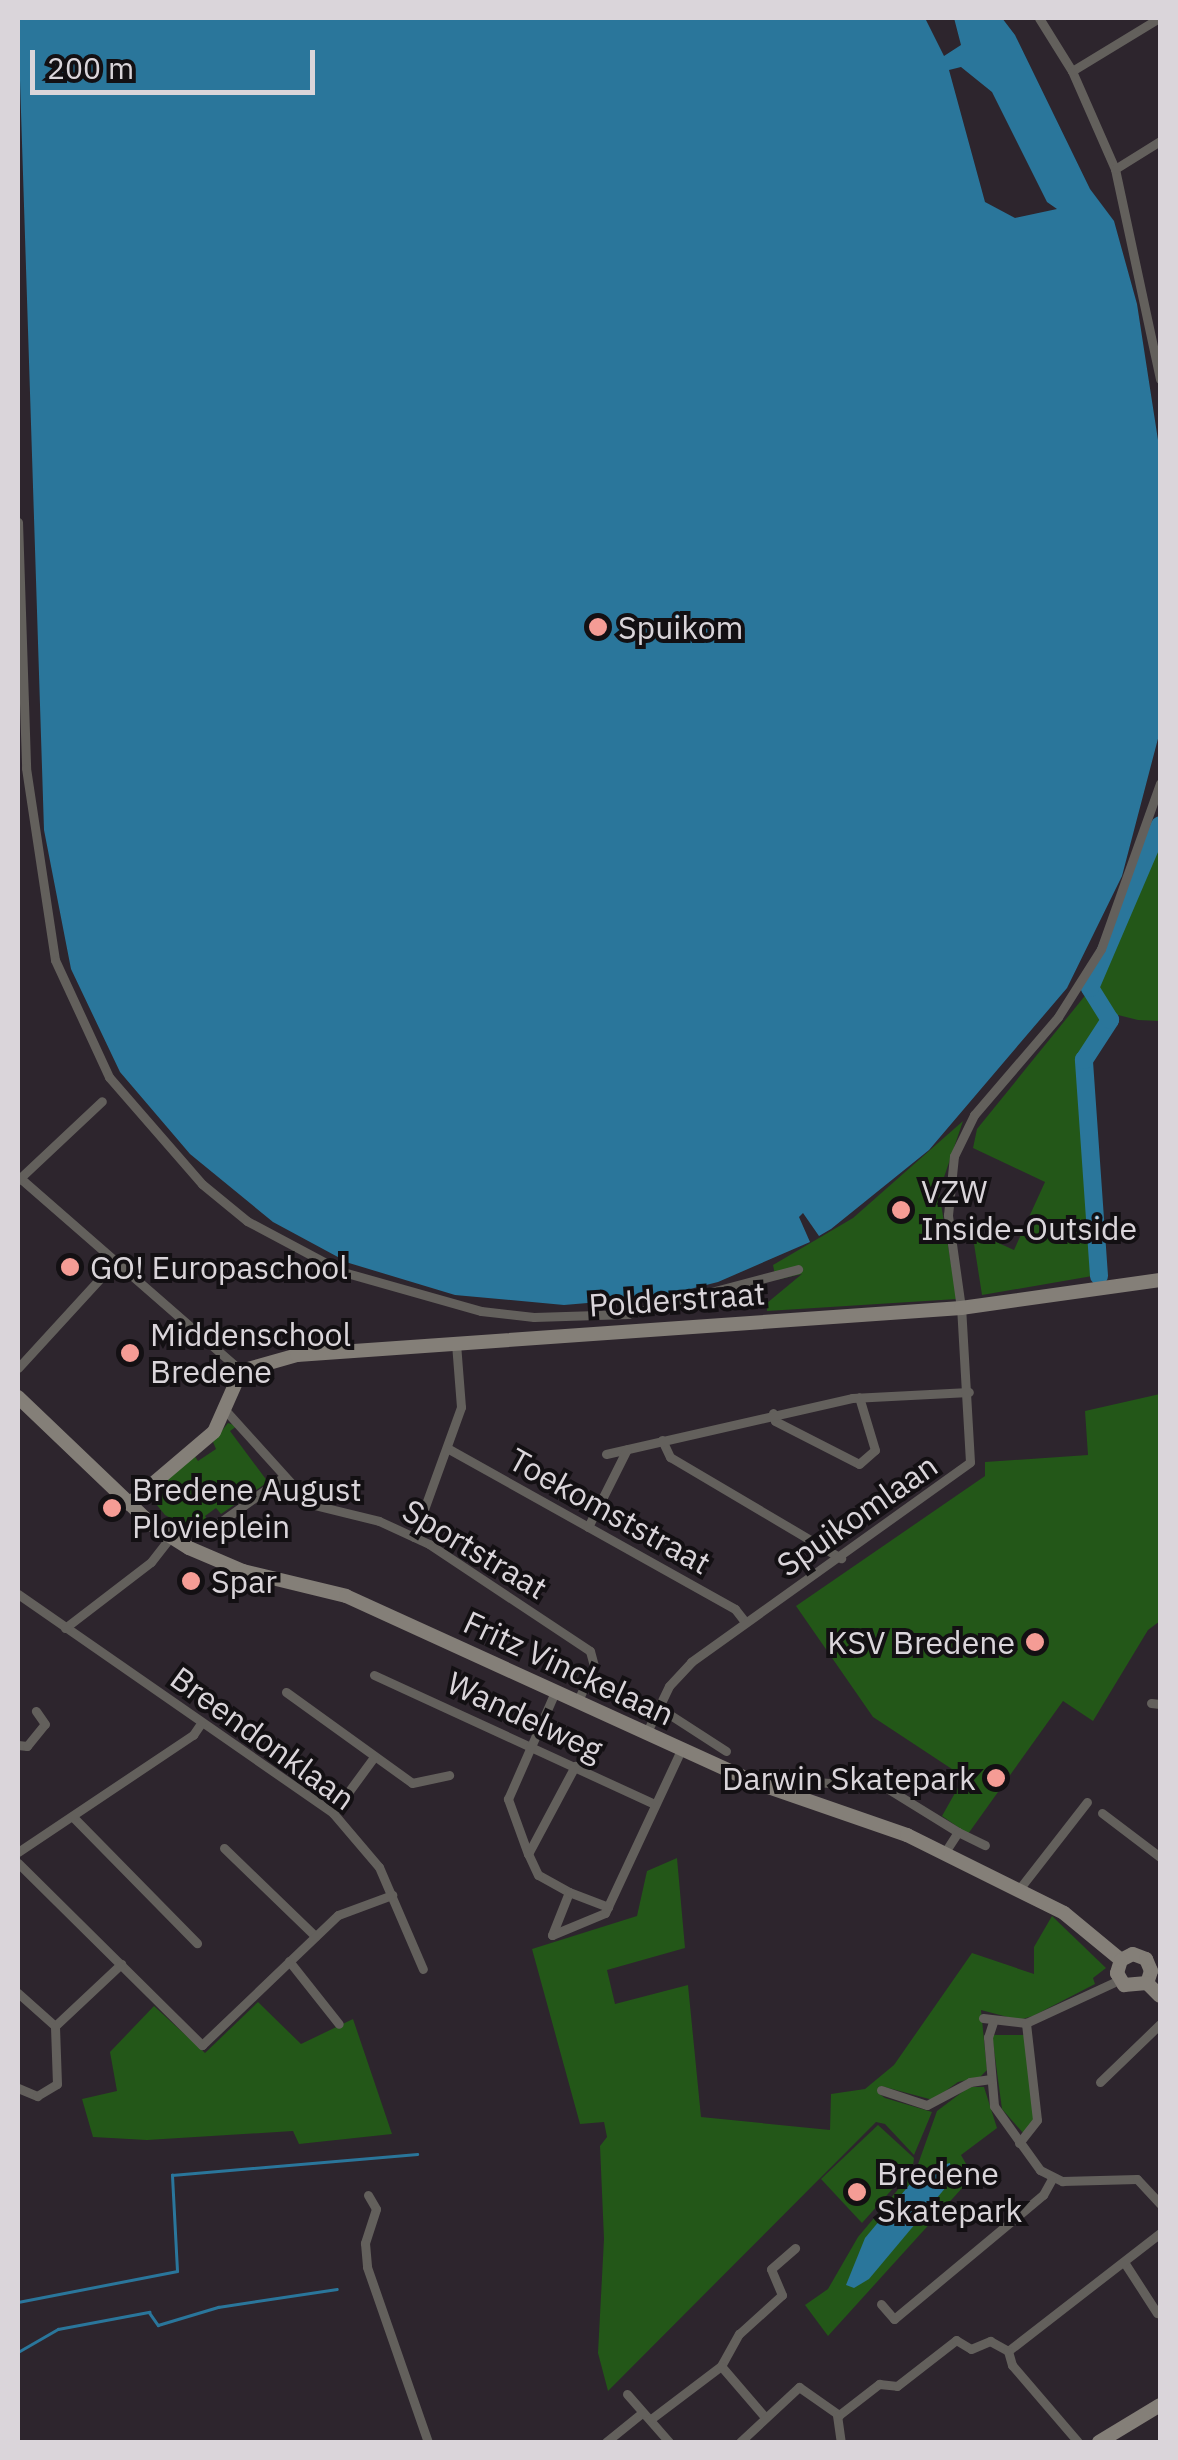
<!DOCTYPE html>
<html>
<head>
<meta charset="utf-8">
<style>
	body { margin:0 }
	#map { position:relative; width:1178px; height:2460px; overflow:hidden; background:#2d252d; font-family:"IBM Plex Sans",sans-serif }
	div>[style] { position:absolute }
	[style*='--x'] { left:calc(var(--x)*1px); top:calc(var(--y)*1px); width:calc(var(--w)*1px); rotate:calc(var(--a)*1deg) }
	.green>* { inset:0; background:#235718 }
	.water>* { inset:0; background:#2a769b }
	.stream>* { height:2.5px; margin:-1.25px; padding:0 1.25px; transform-origin:1.25px; border-radius:1.25px; background:#2a769b }
	.river>* { height:18px; margin:-9px; padding:0 9px; transform-origin:9px; border-radius:9px; background:#2a769b }
	.street>* { height:9px; margin:-4.5px; padding:0 4.5px; transform-origin:4.5px; border-radius:4.5px; background:#63605c }
	.secondary>* { height:14px; margin:-7px; padding:0 7px; transform-origin:7px; border-radius:7px; background:#847f78 }
	.dots>* { width:28px; height:28px; translate:-50% -50%; box-sizing:border-box; border:5px solid #131013; border-radius:50% }
	span { translate:-50% -50%; white-space:nowrap; text-align:center; line-height:1.15; -webkit-text-stroke:8px #131013; paint-order:stroke }
	.poi-label { font-size:32px; color:#dad5da }
	.left { translate:0 -50%; text-align:left }
	.right { translate:-100% -50%; text-align:right }
	.street-label { font-size:32px; color:#dad5da }
	.frame { position:absolute; inset:0; border:20px solid #dad5da; pointer-events:none }
	.scale { position:absolute; left:30px; top:50px; width:285px; height:45px; box-sizing:border-box; border:5px solid #dad5da; border-top:0; padding-left:12px; font-size:30px; line-height:35px; white-space:nowrap; color:#dad5da; -webkit-text-stroke:8px #131013; paint-order:stroke }
</style>
</head>
<body>
<div id="map">
	<div class="green">
		<i style="clip-path:polygon(1160px 834px,1160px 1021px,1138px 1020px,1114px 1014px,1095px 986px)"></i>
		<i style="clip-path:polygon(1088px 992px,1109px 1020px,1082px 1059px,1098px 1275px,982px 1295px,972px 1231px,1014px 1250px,1045px 1182px,973px 1148px,977px 1129px)"></i>
		<i style="clip-path:polygon(963px 1121px,939px 1192px,957px 1299px,767px 1311px,767px 1303px,802px 1274px,776px 1280px,773px 1265px,853px 1218px)"></i>
		<i style="clip-path:polygon(1160px 1394px,1160px 1621px,1148px 1630px,1093px 1721px,1063px 1701px,968px 1834px,942px 1816px,964px 1777px,873px 1717px,796px 1606px,985px 1476px,985px 1462px,1088px 1455px,1085px 1411px)"></i>
		<i style="clip-path:polygon(228px 1423px,237px 1426px,230px 1431px,268px 1482px,221px 1514px,216px 1508px,205px 1516px,211px 1526px,200px 1534px,165px 1515px,147px 1493px,194px 1455px,198px 1461px,216px 1449px,213px 1442px)"></i>
		<i style="clip-path:polygon(677px 1858px,685px 1948px,607px 1970px,615px 2004px,688px 1985px,701px 2117px,830px 2130px,831px 2094px,865px 2089px,894px 2065px,972px 1953px,1034px 1974px,1034px 1947px,1052px 1916px,1106px 1968px,1093px 1978px,1095px 1984px,1033px 2016px,1019px 2020px,981px 2010px,987px 2070px,980px 2077px,958px 2082px,933px 2100px,881px 2086px,878px 2093px,885px 2098px,932px 2112px,914px 2155px,885px 2124px,876px 2122px,608px 2391px,598px 2353px,604px 2239px,600px 2146px,607px 2137px,604px 2122px,580px 2124px,532px 1949px,637px 1916px,647px 1871px)"></i>
		<i style="clip-path:polygon(258px 2002px,301px 2044px,353px 2019px,392px 2134px,299px 2144px,293px 2131px,147px 2140px,93px 2137px,82px 2099px,117px 2091px,110px 2052px,154px 2006px,205px 2053px)"></i>
		<i style="clip-path:polygon(992px 2035px,1026px 2035px,1034px 2118px,1024px 2134px,1002px 2109px)"></i>
		<i style="clip-path:polygon(969px 2087px,984px 2087px,997px 2128px,961px 2155px,973px 2176px,828px 2336px,805px 2305px,828px 2289px,858px 2237px,917px 2167px,937px 2111px)"></i>
		<i style="clip-path:polygon(878px 2125px,914px 2158px,913px 2166px,862px 2223px,821px 2179px)"></i>
	</div>
	<div class="water">
		<i style="clip-path:polygon(evenodd,18px 18px,925px 18px,944px 56px,961px 45px,954px 18px,1002px 18px,1015px 35px,1090px 189px,1114px 221px,1137px 304px,1160px 453px,1160px 731px,1122px 876px,1067px 988px,929px 1150px,831px 1229px,819px 1236px,803px 1213px,799px 1217px,810px 1242px,718px 1282px,658px 1297px,564px 1305px,455px 1295px,349px 1263px,273px 1222px,190px 1154px,120px 1072px,71px 969px,44px 830px,18px 18px,961px 67px,992px 92px,1047px 202px,1057px 209px,1015px 218px,985px 202px,949px 70px,961px 67px)"></i>
		<i style="clip-path:polygon(950px 2163px,952px 2180px,869px 2279px,854px 2288px,846px 2285px,865px 2238px,921px 2171px)"></i>
	</div>
	<div class="stream">
		<i style="--x:18;--y:2302;--w:162;--a:-11"></i>
		<i style="--x:177;--y:2271;--w:96;--a:-93"></i>
		<i style="--x:172;--y:2175;--w:246;--a:-4.9"></i>
		<i style="--x:18;--y:2352;--w:46;--a:-29.9"></i>
		<i style="--x:58;--y:2329;--w:93;--a:-10.6"></i>
		<i style="--x:149;--y:2312;--w:16;--a:55"></i>
		<i style="--x:158;--y:2325;--w:63;--a:-16.7"></i>
		<i style="--x:218;--y:2307;--w:120;--a:-8.6"></i>
	</div>
	<div class="river">
		<i style="--x:1099;--y:1276;--w:217;--a:-94"></i>
		<i style="--x:1084;--y:1060;--w:48;--a:-57"></i>
		<i style="--x:1110;--y:1020;--w:38;--a:-122"></i>
		<i style="--x:1090;--y:988;--w:177;--a:-66.8"></i>
	</div>
	<div class="street">
		<i style="--x:1039;--y:18;--w:62;--a:58.1"></i>
		<i style="--x:1072;--y:71;--w:107;--a:66.3"></i>
		<i style="--x:1115;--y:169;--w:215;--a:77.9"></i>
		<i style="--x:1072;--y:71;--w:102;--a:-31.3"></i>
		<i style="--x:1115;--y:169;--w:53;--a:-31.9"></i>
		<i style="--x:18;--y:522;--w:246;--a:88.1"></i>
		<i style="--x:26;--y:768;--w:194;--a:81.4"></i>
		<i style="--x:55;--y:960;--w:129;--a:65.2"></i>
		<i style="--x:109;--y:1077;--w:142;--a:49"></i>
		<i style="--x:202;--y:1184;--w:58;--a:39.4"></i>
		<i style="--x:247;--y:1221;--w:109;--a:28"></i>
		<i style="--x:343;--y:1272;--w:143;--a:15.8"></i>
		<i style="--x:481;--y:1311;--w:53;--a:6.5"></i>
		<i style="--x:534;--y:1317;--w:94;--a:-1.8"></i>
		<i style="--x:628;--y:1314;--w:176;--a:-14.8"></i>
		<i style="--x:20;--y:1178;--w:293;--a:41.1"></i>
		<i style="--x:18;--y:1180;--w:115;--a:-43.2"></i>
		<i style="--x:18;--y:1368;--w:148;--a:-47.5"></i>
		<i style="--x:226;--y:1411;--w:125;--a:47.9"></i>
		<i style="--x:310;--y:1504;--w:71;--a:13.8"></i>
		<i style="--x:379;--y:1521;--w:55;--a:24.7"></i>
		<i style="--x:429;--y:1544;--w:193;--a:33.6"></i>
		<i style="--x:590;--y:1651;--w:16;--a:75"></i>
		<i style="--x:594;--y:1666;--w:40;--a:115"></i>
		<i style="--x:773;--y:1413;--w:8;--a:76"></i>
		<i style="--x:775;--y:1421;--w:94;--a:27.1"></i>
		<i style="--x:859;--y:1464;--w:21;--a:-41"></i>
		<i style="--x:875;--y:1450;--w:55;--a:-106.8"></i>
		<i style="--x:662;--y:1440;--w:19;--a:65"></i>
		<i style="--x:670;--y:1457;--w:199;--a:30.6"></i>
		<i style="--x:447;--y:1448;--w:330;--a:29.2"></i>
		<i style="--x:735;--y:1609;--w:16;--a:52"></i>
		<i style="--x:606;--y:1454;--w:252;--a:-12.8"></i>
		<i style="--x:852;--y:1398;--w:117;--a:-2.9"></i>
		<i style="--x:588;--y:1527;--w:87;--a:-63.4"></i>
		<i style="--x:212;--y:1528;--w:86;--a:-35.5"></i>
		<i style="--x:414;--y:1537;--w:138;--a:-70.1"></i>
		<i style="--x:461;--y:1407;--w:64;--a:-94.5"></i>
		<i style="--x:18;--y:1594;--w:384;--a:34.8"></i>
		<i style="--x:333;--y:1813;--w:71;--a:49.6"></i>
		<i style="--x:379;--y:1867;--w:111;--a:66.7"></i>
		<i style="--x:65;--y:1628;--w:108;--a:-37.5"></i>
		<i style="--x:151;--y:1562;--w:31;--a:-52"></i>
		<i style="--x:374;--y:1675;--w:309;--a:24.7"></i>
		<i style="--x:286;--y:1692;--w:155;--a:35.8"></i>
		<i style="--x:412;--y:1783;--w:38;--a:-12"></i>
		<i style="--x:1151;--y:1703;--w:9;--a:6"></i>
		<i style="--x:658;--y:1707;--w:81;--a:32.9"></i>
		<i style="--x:646;--y:1734;--w:53;--a:-64.4"></i>
		<i style="--x:669;--y:1686;--w:33;--a:-47"></i>
		<i style="--x:691;--y:1662;--w:343;--a:-35.6"></i>
		<i style="--x:970;--y:1462;--w:154;--a:-93.3"></i>
		<i style="--x:961;--y:1308;--w:94;--a:-98"></i>
		<i style="--x:948;--y:1215;--w:59;--a:-84.2"></i>
		<i style="--x:954;--y:1156;--w:46;--a:-64"></i>
		<i style="--x:974;--y:1115;--w:129;--a:-49.4"></i>
		<i style="--x:1058;--y:1017;--w:80;--a:-57.7"></i>
		<i style="--x:1101;--y:949;--w:176;--a:-70.4"></i>
		<i style="--x:18;--y:1745;--w:9;--a:6"></i>
		<i style="--x:27;--y:1746;--w:28;--a:-51"></i>
		<i style="--x:45;--y:1724;--w:16;--a:-125"></i>
		<i style="--x:788;--y:1780;--w:97;--a:4.1"></i>
		<i style="--x:885;--y:1787;--w:86;--a:31.7"></i>
		<i style="--x:958;--y:1832;--w:24;--a:123"></i>
		<i style="--x:333;--y:1813;--w:69;--a:-53.8"></i>
		<i style="--x:1102;--y:1813;--w:73;--a:37.2"></i>
		<i style="--x:73;--y:1817;--w:177;--a:45.5"></i>
		<i style="--x:958;--y:1832;--w:30;--a:26"></i>
		<i style="--x:224;--y:1848;--w:127;--a:44"></i>
		<i style="--x:18;--y:1852;--w:211;--a:-33.8"></i>
		<i style="--x:193;--y:1735;--w:14;--a:-56"></i>
		<i style="--x:528;--y:1854;--w:59;--a:-110"></i>
		<i style="--x:508;--y:1799;--w:117;--a:-66.3"></i>
		<i style="--x:18;--y:1863;--w:259;--a:44.7"></i>
		<i style="--x:202;--y:2045;--w:188;--a:-43.7"></i>
		<i style="--x:338;--y:1915;--w:58;--a:-20.3"></i>
		<i style="--x:1020;--y:1888;--w:109;--a:-52.1"></i>
		<i style="--x:569;--y:1892;--w:35;--a:-151"></i>
		<i style="--x:538;--y:1875;--w:23;--a:-115"></i>
		<i style="--x:528;--y:1854;--w:100;--a:-61.9"></i>
		<i style="--x:552;--y:1935;--w:57;--a:-22.5"></i>
		<i style="--x:605;--y:1913;--w:180;--a:-65"></i>
		<i style="--x:552;--y:1935;--w:46;--a:-68.4"></i>
		<i style="--x:569;--y:1892;--w:42;--a:21"></i>
		<i style="--x:289;--y:1961;--w:80;--a:51.6"></i>
		<i style="--x:18;--y:1993;--w:50;--a:41.7"></i>
		<i style="--x:983;--y:2018;--w:43;--a:6.6"></i>
		<i style="--x:1026;--y:2023;--w:102;--a:-24.8"></i>
		<i style="--x:993;--y:2022;--w:16;--a:108"></i>
		<i style="--x:988;--y:2037;--w:69;--a:85"></i>
		<i style="--x:994;--y:2106;--w:79;--a:54.3"></i>
		<i style="--x:1040;--y:2170;--w:25;--a:27"></i>
		<i style="--x:1062;--y:2181;--w:75;--a:-1.5"></i>
		<i style="--x:1137;--y:2179;--w:34;--a:47"></i>
		<i style="--x:55;--y:2026;--w:91;--a:-43.2"></i>
		<i style="--x:1100;--y:2082;--w:83;--a:-44"></i>
		<i style="--x:18;--y:2088;--w:21;--a:23"></i>
		<i style="--x:37;--y:2096;--w:23;--a:-31"></i>
		<i style="--x:57;--y:2084;--w:58;--a:-92"></i>
		<i style="--x:881;--y:2090;--w:48;--a:18.1"></i>
		<i style="--x:927;--y:2105;--w:49;--a:-28.1"></i>
		<i style="--x:970;--y:2082;--w:21;--a:-8"></i>
		<i style="--x:1019;--y:2143;--w:29;--a:-52"></i>
		<i style="--x:1037;--y:2120;--w:98;--a:-96.5"></i>
		<i style="--x:368;--y:2195;--w:16;--a:60"></i>
		<i style="--x:376;--y:2209;--w:36;--a:108"></i>
		<i style="--x:365;--y:2243;--w:24;--a:85"></i>
		<i style="--x:367;--y:2267;--w:185;--a:70.8"></i>
		<i style="--x:1124;--y:2262;--w:61;--a:57.1"></i>
		<i style="--x:881;--y:2304;--w:20;--a:49"></i>
		<i style="--x:894;--y:2319;--w:194;--a:-39.8"></i>
		<i style="--x:1043;--y:2195;--w:18;--a:-61"></i>
		<i style="--x:1008;--y:2351;--w:192;--a:-37.8"></i>
		<i style="--x:721;--y:2366;--w:37;--a:-61"></i>
		<i style="--x:739;--y:2334;--w:58;--a:-42.2"></i>
		<i style="--x:782;--y:2295;--w:28;--a:-113"></i>
		<i style="--x:771;--y:2269;--w:32;--a:-41"></i>
		<i style="--x:627;--y:2394;--w:64;--a:48.8"></i>
		<i style="--x:837;--y:2415;--w:27;--a:82"></i>
		<i style="--x:651;--y:2419;--w:88;--a:-37.1"></i>
		<i style="--x:721;--y:2366;--w:66;--a:49.3"></i>
		<i style="--x:606;--y:2442;--w:46;--a:-38.9"></i>
		<i style="--x:740;--y:2442;--w:81;--a:-43"></i>
		<i style="--x:799;--y:2387;--w:49;--a:35"></i>
		<i style="--x:839;--y:2415;--w:51;--a:-37.8"></i>
		<i style="--x:879;--y:2384;--w:18;--a:6"></i>
		<i style="--x:897;--y:2386;--w:75;--a:-37.9"></i>
		<i style="--x:956;--y:2340;--w:17;--a:31"></i>
		<i style="--x:971;--y:2349;--w:21;--a:-23"></i>
		<i style="--x:990;--y:2341;--w:21;--a:29"></i>
		<i style="--x:1008;--y:2351;--w:15;--a:74"></i>
		<i style="--x:1012;--y:2365;--w:101;--a:49.4"></i>
	</div>
	<div class="secondary">
		<i style="--x:18;--y:1397;--w:184;--a:43.7"></i>
		<i style="--x:151;--y:1524;--w:45;--a:32.3"></i>
		<i style="--x:189;--y:1548;--w:59;--a:23.1"></i>
		<i style="--x:243;--y:1571;--w:106;--a:13.6"></i>
		<i style="--x:346;--y:1596;--w:452;--a:24.5"></i>
		<i style="--x:757;--y:1783;--w:159;--a:19.1"></i>
		<i style="--x:907;--y:1835;--w:175;--a:26.4"></i>
		<i style="--x:1064;--y:1913;--w:74;--a:39.5"></i>
		<i style="--x:129;--y:1504;--w:111;--a:-40.3"></i>
		<i style="--x:214;--y:1432;--w:67;--a:-66.1"></i>
		<i style="--x:241;--y:1371;--w:58;--a:-15.9"></i>
		<i style="--x:297;--y:1355;--w:666;--a:-4.05"></i>
		<i style="--x:961;--y:1308;--w:201;--a:-8"></i>
		<i style="--x:1121;--y:1960;--w:13;--a:-27"></i>
		<i style="--x:1133;--y:1954;--w:14;--a:21"></i>
		<i style="--x:1146;--y:1959;--w:13;--a:67"></i>
		<i style="--x:1151;--y:1971;--w:13;--a:108"></i>
		<i style="--x:1121;--y:1960;--w:14;--a:107"></i>
		<i style="--x:1117;--y:1973;--w:14;--a:60"></i>
		<i style="--x:1124;--y:1985;--w:23;--a:-5"></i>
		<i style="--x:1147;--y:1983;--w:18;--a:45"></i>
		<i style="--x:1099;--y:2442;--w:71;--a:-31.2"></i>
	</div>
	<div class="dots">
		<i style="left:598px;top:627px;background:#f59c95"></i>
		<i style="left:901px;top:1210px;background:#f59c95"></i>
		<i style="left:70px;top:1267px;background:#f59c95"></i>
		<i style="left:130px;top:1353px;background:#f59c95"></i>
		<i style="left:112px;top:1508px;background:#f59c95"></i>
		<i style="left:191px;top:1581px;background:#f59c95"></i>
		<i style="left:1035px;top:1642px;background:#f59c95"></i>
		<i style="left:996px;top:1778px;background:#f59c95"></i>
		<i style="left:857px;top:2192px;background:#f59c95"></i>
	</div>
	<div class="poi-label">
		<span class="left" style="left:618px;top:627px">Spuikom</span>
		<span class="left" style="left:921px;top:1210px">VZW<br>Inside-Outside</span>
		<span class="left" style="left:90px;top:1267px">GO! Europaschool</span>
		<span class="left" style="left:150px;top:1353px">Middenschool<br>Bredene</span>
		<span class="left" style="left:132px;top:1508px">Bredene August<br>Plovieplein</span>
		<span class="left" style="left:211px;top:1581px">Spar</span>
		<span class="right" style="left:1015px;top:1642px">KSV Bredene</span>
		<span class="right" style="left:976px;top:1778px">Darwin Skatepark</span>
		<span class="left" style="left:877px;top:2192px">Bredene<br>Skatepark</span>
	</div>
	<div class="street-label">
		<span style="left:677px;top:1299px;rotate:-4deg">Polderstraat</span>
		<span style="left:610px;top:1511px;rotate:29deg">Toekomststraat</span>
		<span style="left:857px;top:1515px;rotate:-35deg">Spuikomlaan</span>
		<span style="left:475px;top:1549px;rotate:31deg">Sportstraat</span>
		<span style="left:569px;top:1668px;rotate:25deg">Fritz Vinckelaan</span>
		<span style="left:525px;top:1716px;rotate:25deg">Wandelweg</span>
		<span style="left:263px;top:1738px;rotate:36deg">Breendonklaan</span>
	</div>
	<div class="frame"></div>
	<div class="scale">200 m</div>
</div>
</body>
</html>
